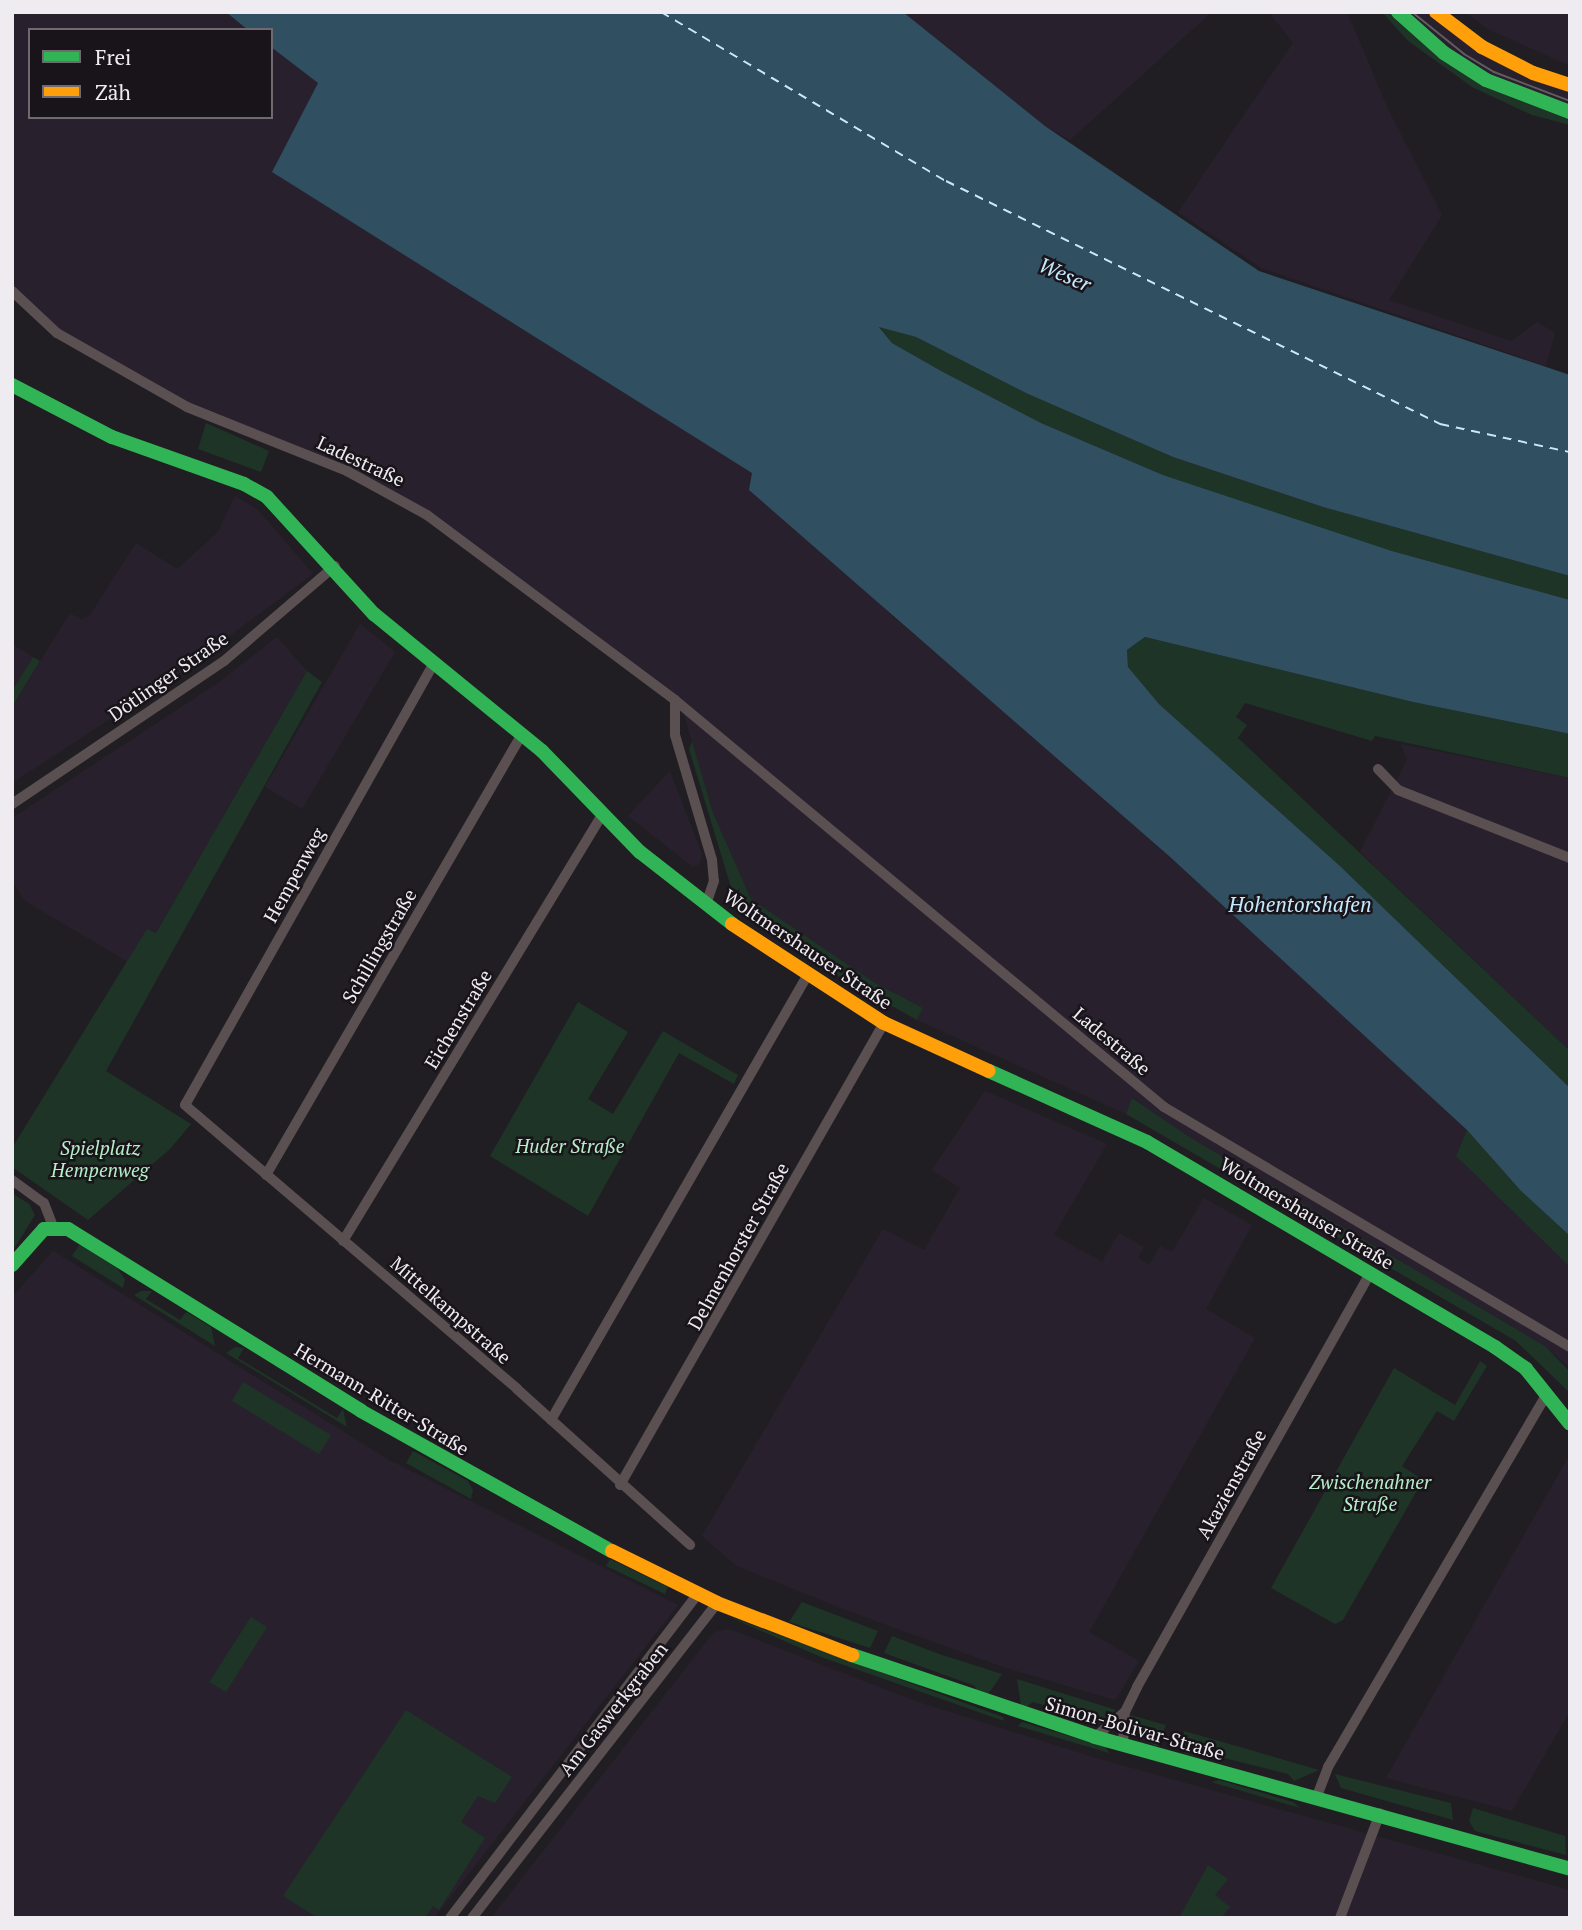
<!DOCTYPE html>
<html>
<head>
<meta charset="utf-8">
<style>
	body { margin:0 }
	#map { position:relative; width:1582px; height:1930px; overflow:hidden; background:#211e23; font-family:"PT Serif",serif }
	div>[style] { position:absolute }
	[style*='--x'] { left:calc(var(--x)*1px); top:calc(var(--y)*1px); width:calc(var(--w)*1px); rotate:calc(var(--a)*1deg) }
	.built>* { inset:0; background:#28212d }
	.green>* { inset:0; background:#1d3426 }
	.water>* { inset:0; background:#304f60 }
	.ferry>* { height:2px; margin-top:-1px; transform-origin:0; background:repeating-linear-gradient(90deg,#c5eafe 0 9px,transparent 0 16px) }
	.street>* { height:10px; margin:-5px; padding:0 5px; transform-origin:5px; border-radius:5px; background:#5b5051 }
	.fast>* { height:14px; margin:-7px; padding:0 7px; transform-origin:7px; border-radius:7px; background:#30b455 }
	.slow>* { height:14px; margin:-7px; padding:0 7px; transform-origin:7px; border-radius:7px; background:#ff9f0a }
	.tram>* { height:2px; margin:-1px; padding:0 1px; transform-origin:1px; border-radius:1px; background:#625c5f }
	span { translate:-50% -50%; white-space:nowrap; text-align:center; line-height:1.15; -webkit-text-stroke:5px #18141a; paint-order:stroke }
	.street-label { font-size:19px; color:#efecf1 }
	.park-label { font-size:19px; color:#b6efc7; font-style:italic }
	.water-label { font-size:21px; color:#c5eafe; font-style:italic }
	.frame { position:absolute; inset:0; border:14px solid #efecf1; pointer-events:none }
	.legend { position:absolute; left:28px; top:28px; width:245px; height:91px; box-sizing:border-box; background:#18141a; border:2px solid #6e6a70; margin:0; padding:9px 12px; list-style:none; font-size:21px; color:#efecf1 }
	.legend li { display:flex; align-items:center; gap:14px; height:35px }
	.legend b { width:35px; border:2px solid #6e6a70 }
</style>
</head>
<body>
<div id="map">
	<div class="built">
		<i style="clip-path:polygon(12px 12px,226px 12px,248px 30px,30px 30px,30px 117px,271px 117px,271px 47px,318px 83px,272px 172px,753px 473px,893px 617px,1046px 745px,1302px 977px,1467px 1130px,1456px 1156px,1570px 1267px,1570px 1368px,1545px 1346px,1191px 1138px,1133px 1098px,1126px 1114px,917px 1020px,923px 1008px,875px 983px,751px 899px,713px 813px,683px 711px,516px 582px,389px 495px,99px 362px,12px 291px)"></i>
		<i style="clip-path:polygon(903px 12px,1212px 12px,1070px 140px,1045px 126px)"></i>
		<i style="clip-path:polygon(1269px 12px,1347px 12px,1388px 109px,1442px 215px,1389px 300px,1511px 341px,1537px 322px,1555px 333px,1546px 366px,1261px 268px,1178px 212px,1293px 43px)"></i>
		<i style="clip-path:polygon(1405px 12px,1428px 12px,1457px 36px,1570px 90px,1570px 106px,1507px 84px,1462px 59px)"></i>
		<i style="clip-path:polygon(1465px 12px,1570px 12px,1570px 66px,1488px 29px)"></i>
		<i style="clip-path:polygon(235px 496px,258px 510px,313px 574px,171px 679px,12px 783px,12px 707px,70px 613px,82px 620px,90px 615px,136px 543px,177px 569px,218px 532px)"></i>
		<i style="clip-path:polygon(360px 624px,395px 652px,302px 809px,265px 787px)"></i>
		<i style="clip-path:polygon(277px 637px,307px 671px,156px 933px,147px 929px,130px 963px,25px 901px,12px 881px,12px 818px,218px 683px)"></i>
		<i style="clip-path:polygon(12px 644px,33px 657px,12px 691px)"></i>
		<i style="clip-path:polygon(1401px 744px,1570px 778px,1570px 1051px,1360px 852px,1407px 760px)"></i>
		<i style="clip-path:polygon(670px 771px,702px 854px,700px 864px,693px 867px,628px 816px)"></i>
		<i style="clip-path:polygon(985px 1091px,1107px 1144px,1054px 1235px,1102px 1262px,1119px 1233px,1144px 1247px,1138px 1258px,1149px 1265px,1160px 1246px,1172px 1252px,1204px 1198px,1252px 1225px,1206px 1309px,1255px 1338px,1089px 1632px,1139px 1661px,1115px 1700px,1003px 1667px,843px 1609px,737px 1566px,702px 1536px,883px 1229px,924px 1250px,960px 1188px,932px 1170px)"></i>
		<i style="clip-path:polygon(53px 1251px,389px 1460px,678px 1605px,434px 1918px,12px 1918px,12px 1297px)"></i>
		<i style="clip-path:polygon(1569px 1456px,1570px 1711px,1512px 1811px,1386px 1778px)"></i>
		<i style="clip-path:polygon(729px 1629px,918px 1702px,1096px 1758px,1570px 1890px,1570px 1918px,491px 1918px,714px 1632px)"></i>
	</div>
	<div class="green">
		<i style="clip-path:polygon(1382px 12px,1390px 12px,1438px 55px,1490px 88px,1570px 117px,1570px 125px,1532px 115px,1472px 87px,1407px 40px)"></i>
		<i style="clip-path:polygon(879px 326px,916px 337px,1028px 394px,1173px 457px,1323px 507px,1570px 576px,1570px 600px,1392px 551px,1163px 475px,1041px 423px,943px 372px,892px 343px)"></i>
		<i style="clip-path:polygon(206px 423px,269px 451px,261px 472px,198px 449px)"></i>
		<i style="clip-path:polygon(1145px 637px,1413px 702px,1570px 734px,1570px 778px,1375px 736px,1372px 741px,1245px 703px,1236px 717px,1247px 725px,1238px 738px,1570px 1051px,1570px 1088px,1340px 866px,1159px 704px,1128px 667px,1127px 650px)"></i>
		<i style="clip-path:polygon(33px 657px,40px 661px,12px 707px,12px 691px)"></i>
		<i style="clip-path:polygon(307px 671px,322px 682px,106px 1071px,191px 1124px,170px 1149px,88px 1220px,12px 1167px,12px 1148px,147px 929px,156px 933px)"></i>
		<i style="clip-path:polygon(692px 741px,713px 813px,751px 899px,875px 983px,923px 1008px,917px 1020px,817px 964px,737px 907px,689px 749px)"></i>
		<i style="clip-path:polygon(578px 1002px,628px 1032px,588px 1099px,613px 1114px,663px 1031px,738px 1075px,734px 1084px,679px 1053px,588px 1216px,490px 1156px)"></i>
		<i style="clip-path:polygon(1132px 1098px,1191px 1138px,1545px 1346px,1570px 1372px,1570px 1393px,1516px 1341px,1126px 1114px)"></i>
		<i style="clip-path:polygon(1467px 1130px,1521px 1191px,1570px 1236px,1570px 1267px,1456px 1156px)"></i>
		<i style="clip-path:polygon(12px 1193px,29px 1204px,35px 1215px,12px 1252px)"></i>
		<i style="clip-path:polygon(80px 1244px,117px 1268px,125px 1279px,123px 1288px,72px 1256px)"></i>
		<i style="clip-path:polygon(141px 1291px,152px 1291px,146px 1299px,180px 1320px,186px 1312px,211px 1327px,215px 1346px,134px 1295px)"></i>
		<i style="clip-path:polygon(235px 1347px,244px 1348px,238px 1358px,337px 1418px,343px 1409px,347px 1427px,226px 1353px)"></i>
		<i style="clip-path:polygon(1480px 1361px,1487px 1366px,1454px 1421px,1437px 1411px,1402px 1466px,1423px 1480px,1343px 1620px,1335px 1624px,1271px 1588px,1394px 1368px,1455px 1405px)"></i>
		<i style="clip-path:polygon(243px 1382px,331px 1435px,319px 1454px,232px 1401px)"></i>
		<i style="clip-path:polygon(413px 1451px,468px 1481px,473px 1490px,471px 1499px,406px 1463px)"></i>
		<i style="clip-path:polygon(610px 1559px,668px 1587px,665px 1594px,606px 1566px)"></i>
		<i style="clip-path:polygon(802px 1602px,878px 1631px,870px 1648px,789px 1622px)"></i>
		<i style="clip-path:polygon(727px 1616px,1003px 1717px,1004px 1721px,821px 1657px)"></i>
		<i style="clip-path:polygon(251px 1617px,267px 1627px,226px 1692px,209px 1682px)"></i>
		<i style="clip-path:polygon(892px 1636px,939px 1654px,1002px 1674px,987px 1696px,978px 1693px,975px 1686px,884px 1653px)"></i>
		<i style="clip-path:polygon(1017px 1679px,1116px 1710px,1103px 1723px,1087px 1725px,1082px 1716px,1033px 1702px,1026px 1707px,1021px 1706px)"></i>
		<i style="clip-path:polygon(406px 1710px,512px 1777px,495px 1803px,478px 1796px,461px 1822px,485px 1838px,439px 1910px,433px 1906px,425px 1918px,318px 1918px,283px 1896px)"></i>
		<i style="clip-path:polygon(1130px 1715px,1166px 1725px,1157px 1747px,1132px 1733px)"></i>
		<i style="clip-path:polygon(1022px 1722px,1106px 1747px,1109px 1753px,1018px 1726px)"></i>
		<i style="clip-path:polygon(1184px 1731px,1226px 1743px,1319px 1770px,1294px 1781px,1288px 1774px,1200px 1752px,1194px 1756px,1184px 1753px)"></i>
		<i style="clip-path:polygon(1335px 1774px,1451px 1803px,1453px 1820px,1341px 1788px)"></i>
		<i style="clip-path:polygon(1219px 1780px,1293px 1802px,1300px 1808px,1211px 1782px)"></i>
		<i style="clip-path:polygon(1473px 1808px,1565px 1836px,1566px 1855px,1475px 1831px,1469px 1821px)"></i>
		<i style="clip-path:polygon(1208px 1865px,1228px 1879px,1215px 1895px,1230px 1907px,1221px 1918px,1179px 1918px)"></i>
	</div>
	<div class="water">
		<i style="clip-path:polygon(226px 12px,903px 12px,1045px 126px,1259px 271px,1570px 375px,1570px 576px,1323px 507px,1173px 457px,1028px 394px,916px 337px,879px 327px,892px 343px,943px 372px,1041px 423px,1163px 475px,1392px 551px,1570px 600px,1570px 734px,1413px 702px,1145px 637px,1127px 650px,1128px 667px,1159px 704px,1340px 866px,1570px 1088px,1570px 1236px,1521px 1191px,1467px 1130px,1169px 856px,749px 490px,752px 473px,272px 172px,318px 83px,271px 47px,271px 30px,248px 30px)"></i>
	</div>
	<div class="ferry">
		<i style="--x:661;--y:12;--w:331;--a:30.7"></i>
		<i style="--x:946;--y:181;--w:551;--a:26.19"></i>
		<i style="--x:1440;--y:424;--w:133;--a:12.2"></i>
	</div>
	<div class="street">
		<i style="--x:12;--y:291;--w:62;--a:43"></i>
		<i style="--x:57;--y:333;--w:150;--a:29.6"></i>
		<i style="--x:187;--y:407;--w:172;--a:21.8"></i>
		<i style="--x:347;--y:471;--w:91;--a:28.8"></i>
		<i style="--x:427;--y:515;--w:309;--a:36.7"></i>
		<i style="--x:675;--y:700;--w:636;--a:39.77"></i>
		<i style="--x:1164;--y:1107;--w:472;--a:30.6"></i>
		<i style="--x:434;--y:663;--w:507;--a:119.39"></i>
		<i style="--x:185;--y:1105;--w:437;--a:40.5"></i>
		<i style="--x:517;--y:1389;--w:233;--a:42"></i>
		<i style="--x:675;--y:700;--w:35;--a:90"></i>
		<i style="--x:675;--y:735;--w:130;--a:73.5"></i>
		<i style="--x:712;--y:860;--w:21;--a:85"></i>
		<i style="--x:714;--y:881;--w:24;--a:109"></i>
		<i style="--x:1378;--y:769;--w:29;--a:46"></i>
		<i style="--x:1398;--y:790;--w:185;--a:21.6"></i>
		<i style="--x:12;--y:804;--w:256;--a:-34"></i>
		<i style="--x:224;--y:661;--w:146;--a:-40.6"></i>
		<i style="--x:266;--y:1175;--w:510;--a:-59.86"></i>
		<i style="--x:12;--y:1180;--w:39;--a:36"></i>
		<i style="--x:44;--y:1203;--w:26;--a:69"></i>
		<i style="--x:343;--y:1241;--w:499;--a:-58.7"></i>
		<i style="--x:551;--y:1420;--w:513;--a:-60.03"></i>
		<i style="--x:620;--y:1485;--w:532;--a:-60.26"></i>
		<i style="--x:1095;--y:1737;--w:39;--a:-40"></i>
		<i style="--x:1123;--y:1745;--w:33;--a:-87"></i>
		<i style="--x:1125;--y:1712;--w:28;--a:-64"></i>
		<i style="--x:1137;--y:1687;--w:474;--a:-60.6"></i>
		<i style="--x:1317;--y:1796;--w:31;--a:-69"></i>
		<i style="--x:1328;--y:1767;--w:433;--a:-59.6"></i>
		<i style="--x:450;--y:1918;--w:408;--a:-52.6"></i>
		<i style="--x:472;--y:1918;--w:399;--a:-52.1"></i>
		<i style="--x:1340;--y:1918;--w:112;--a:-69.1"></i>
	</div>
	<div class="fast">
		<i style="--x:1398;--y:12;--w:62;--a:41.7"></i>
		<i style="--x:1444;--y:53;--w:50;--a:32.7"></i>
		<i style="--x:1486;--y:80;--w:90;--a:20.9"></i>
		<i style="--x:12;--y:385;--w:113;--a:27.5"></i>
		<i style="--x:112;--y:437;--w:140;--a:19.6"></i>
		<i style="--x:244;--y:484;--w:26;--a:29"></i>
		<i style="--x:267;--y:497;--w:159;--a:47.6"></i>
		<i style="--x:374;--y:614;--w:217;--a:39.2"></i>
		<i style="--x:542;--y:751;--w:141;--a:45.9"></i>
		<i style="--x:640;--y:852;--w:117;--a:38"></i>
		<i style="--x:989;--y:1071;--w:173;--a:24.2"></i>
		<i style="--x:1147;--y:1142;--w:404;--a:30.5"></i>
		<i style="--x:1495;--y:1347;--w:38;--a:35"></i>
		<i style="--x:1526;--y:1369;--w:70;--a:51.3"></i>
		<i style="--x:12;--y:1265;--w:48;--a:-48.4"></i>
		<i style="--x:44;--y:1229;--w:24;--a:0"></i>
		<i style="--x:68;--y:1229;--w:345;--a:31.8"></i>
		<i style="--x:361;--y:1411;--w:287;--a:29.2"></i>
		<i style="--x:852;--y:1655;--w:256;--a:18.6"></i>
		<i style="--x:1095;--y:1737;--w:493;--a:15.5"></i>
	</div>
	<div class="slow">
		<i style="--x:1436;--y:12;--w:58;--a:37.3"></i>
		<i style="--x:1482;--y:47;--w:57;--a:27"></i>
		<i style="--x:1533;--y:73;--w:39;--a:18"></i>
		<i style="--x:732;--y:924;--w:181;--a:33.1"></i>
		<i style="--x:884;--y:1023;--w:115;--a:24.6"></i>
		<i style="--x:612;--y:1551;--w:117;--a:26.3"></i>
		<i style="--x:717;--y:1603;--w:145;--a:21.1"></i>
	</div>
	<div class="tram">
		<i style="--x:1412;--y:12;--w:67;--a:38.9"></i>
		<i style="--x:1464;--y:54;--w:35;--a:31"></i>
		<i style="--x:1494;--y:72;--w:81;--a:20.9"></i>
	</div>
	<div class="street-label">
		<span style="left:361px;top:461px;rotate:25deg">Ladestraße</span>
		<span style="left:168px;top:676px;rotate:-35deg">Dötlinger Straße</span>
		<span style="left:294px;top:875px;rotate:-61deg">Hempenweg</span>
		<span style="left:379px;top:946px;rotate:-60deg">Schillingstraße</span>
		<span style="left:808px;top:949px;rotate:34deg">Woltmershauser Straße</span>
		<span style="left:458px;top:1019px;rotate:-59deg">Eichenstraße</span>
		<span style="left:1112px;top:1041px;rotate:40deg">Ladestraße</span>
		<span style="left:1307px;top:1213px;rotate:31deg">Woltmershauser Straße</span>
		<span style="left:738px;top:1246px;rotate:-61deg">Delmenhorster Straße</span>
		<span style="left:451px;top:1310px;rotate:41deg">Mittelkampstraße</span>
		<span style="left:382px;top:1399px;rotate:31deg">Hermann-Ritter-Straße</span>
		<span style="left:1231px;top:1484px;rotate:-61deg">Akazienstraße</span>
		<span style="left:613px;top:1709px;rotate:-52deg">Am Gaswerkgraben</span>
		<span style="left:1135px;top:1728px;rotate:16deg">Simon-Bolivar-Straße</span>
	</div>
	<div class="park-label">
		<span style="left:570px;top:1146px">Huder Straße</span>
		<span style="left:100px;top:1159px">Spielplatz<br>Hempenweg</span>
		<span style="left:1370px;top:1493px">Zwischenahner<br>Straße</span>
	</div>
	<div class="water-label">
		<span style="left:1065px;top:274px;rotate:24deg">Weser</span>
		<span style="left:1300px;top:904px">Hohentorshafen</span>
	</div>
	<div class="frame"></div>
	<ul class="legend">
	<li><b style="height:9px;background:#30b455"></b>Frei</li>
	<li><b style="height:9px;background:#ff9f0a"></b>Zäh</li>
	</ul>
</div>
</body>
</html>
